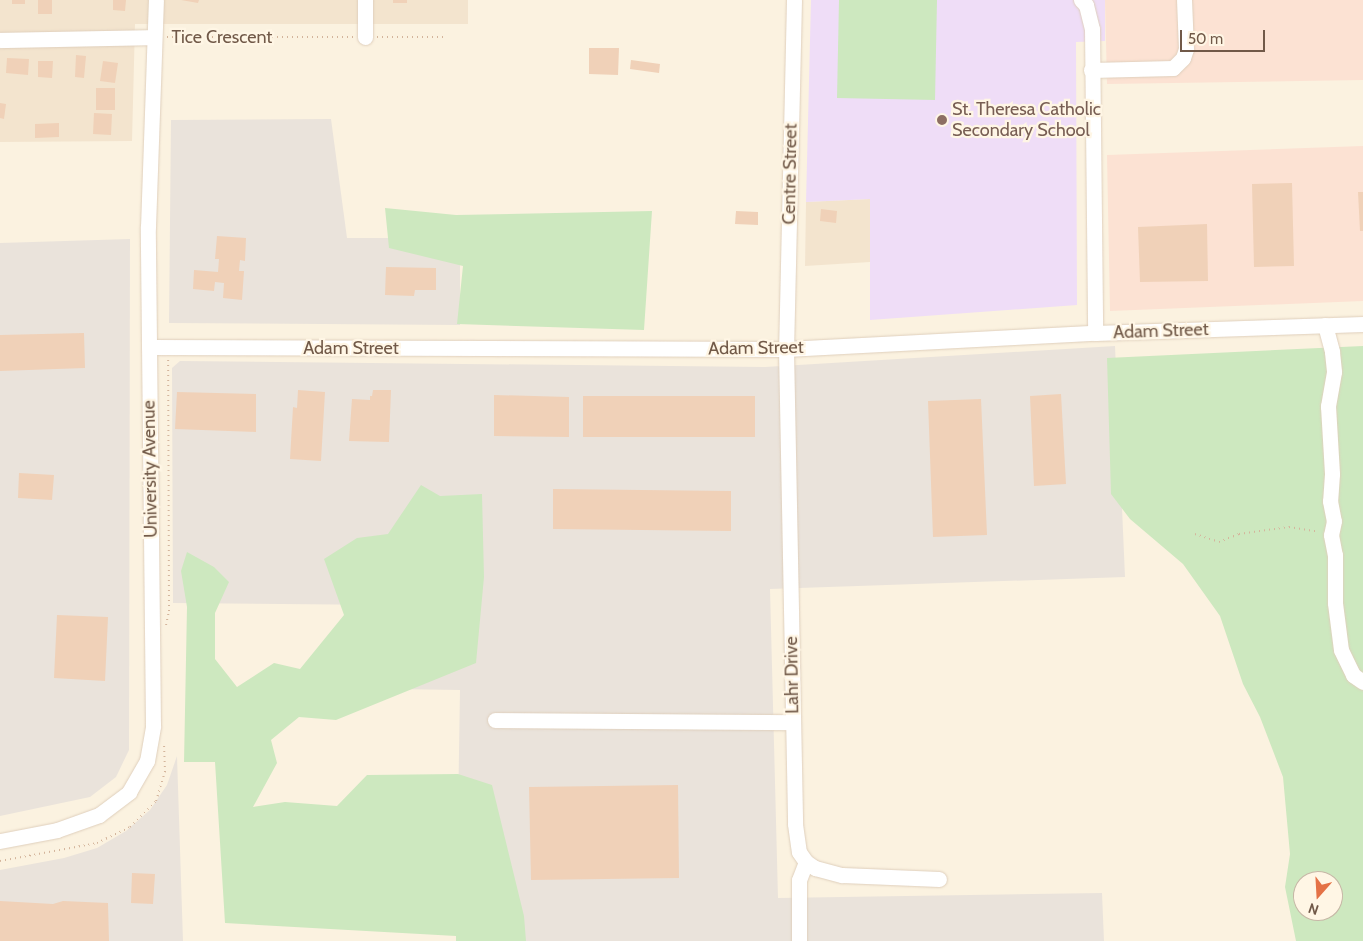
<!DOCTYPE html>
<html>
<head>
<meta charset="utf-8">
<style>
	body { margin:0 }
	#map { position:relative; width:1363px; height:941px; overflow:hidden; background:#fbf2e0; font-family:Cabin,sans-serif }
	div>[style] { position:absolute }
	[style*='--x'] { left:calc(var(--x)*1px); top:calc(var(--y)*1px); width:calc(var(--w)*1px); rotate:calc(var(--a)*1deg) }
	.residential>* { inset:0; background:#f3e4ce }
	.commercial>* { inset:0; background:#fce2d3 }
	.industrial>* { inset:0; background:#eae3db }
	.education>* { inset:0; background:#efddf7 }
	.green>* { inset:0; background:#cde8bf }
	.building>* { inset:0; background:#f0d1b8 }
	.path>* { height:2px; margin-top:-1px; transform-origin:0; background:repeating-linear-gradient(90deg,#d4b59c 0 1px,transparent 0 5px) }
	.roads { filter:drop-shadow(0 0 1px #dfcfbc) drop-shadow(0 0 1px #dfcfbc) }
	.minor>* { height:15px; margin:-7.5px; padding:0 7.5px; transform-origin:7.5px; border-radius:7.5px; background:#fff }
	.dots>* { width:14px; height:14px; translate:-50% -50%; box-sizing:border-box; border:2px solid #fff6e5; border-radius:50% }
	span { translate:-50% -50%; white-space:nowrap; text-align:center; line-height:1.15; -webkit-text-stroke:4.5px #fff6e5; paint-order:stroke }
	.street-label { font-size:18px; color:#715948 }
	.education-label { font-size:18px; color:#785e54 }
	.left { translate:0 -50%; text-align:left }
	.north { position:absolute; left:1293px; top:871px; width:50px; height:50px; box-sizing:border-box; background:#fff6e5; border:1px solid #c6b7a6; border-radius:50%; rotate:199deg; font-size:14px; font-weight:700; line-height:20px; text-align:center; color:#715948 }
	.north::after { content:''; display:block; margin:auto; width:18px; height:22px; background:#e47246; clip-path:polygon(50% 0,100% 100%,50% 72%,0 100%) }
	.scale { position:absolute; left:1180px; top:30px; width:85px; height:22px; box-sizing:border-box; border:2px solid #715948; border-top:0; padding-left:6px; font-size:15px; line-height:18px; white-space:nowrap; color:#715948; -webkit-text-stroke:4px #fff6e5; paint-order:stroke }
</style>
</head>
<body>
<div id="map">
	<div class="residential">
		<i style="clip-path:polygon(0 0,468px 0,468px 24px,135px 24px,132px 141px,0 142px)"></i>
		<i style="clip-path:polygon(870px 199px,870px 262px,805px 266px,806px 202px)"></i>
	</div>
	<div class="commercial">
		<i style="clip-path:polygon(1105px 0,1363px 0,1363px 80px,1107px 84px)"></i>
		<i style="clip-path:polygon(1363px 146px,1363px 301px,1110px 311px,1107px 155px)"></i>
	</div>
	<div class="industrial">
		<i style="clip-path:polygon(331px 119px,347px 238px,460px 238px,460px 325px,169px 323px,171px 120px)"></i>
		<i style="clip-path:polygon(130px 239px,129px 750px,116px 777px,90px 797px,0 816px,0 243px)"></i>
		<i style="clip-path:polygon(1115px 346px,1125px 577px,770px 589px,778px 898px,1102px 893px,1104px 941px,456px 941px,460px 690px,391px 689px,390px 605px,173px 603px,172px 368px,180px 361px,765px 367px)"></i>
		<i style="clip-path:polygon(177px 756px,183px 941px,0 941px,0 870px,64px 858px,97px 848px,126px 831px,150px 810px,167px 785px)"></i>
	</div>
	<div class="education">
		<i style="clip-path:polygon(811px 0,1105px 0,1105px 41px,1076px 42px,1077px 305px,870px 320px,870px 199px,806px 202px)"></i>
	</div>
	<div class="green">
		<i style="clip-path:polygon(839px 0,937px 0,935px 100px,837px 98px)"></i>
		<i style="clip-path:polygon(385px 208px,456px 215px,652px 211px,644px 330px,457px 324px,463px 266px,389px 248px)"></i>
		<i style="clip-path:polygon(evenodd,1363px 346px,1363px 941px,1296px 941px,1285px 887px,1290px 854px,1283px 777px,1260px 717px,1243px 684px,1220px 616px,1183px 564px,1130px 519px,1111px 494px,1107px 358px,1363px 346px,1303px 881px,1333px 881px,1333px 911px,1303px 911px,1303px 881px)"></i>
		<i style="clip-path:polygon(421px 485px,440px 496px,482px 494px,484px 577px,476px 663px,336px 720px,299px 717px,271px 740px,277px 763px,253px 807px,285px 802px,337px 806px,367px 775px,458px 774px,492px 785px,524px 916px,526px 941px,456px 941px,456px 936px,225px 923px,215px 762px,184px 762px,187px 607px,181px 571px,187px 552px,214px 567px,229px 582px,215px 613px,215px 659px,237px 687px,274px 663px,300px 669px,344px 615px,324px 559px,357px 538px,388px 534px)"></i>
	</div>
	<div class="building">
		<i style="clip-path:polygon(12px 0,25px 0,25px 4px,12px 4px)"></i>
		<i style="clip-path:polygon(38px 0,52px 0,52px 14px,38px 14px)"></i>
		<i style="clip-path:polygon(113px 0,126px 0,125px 11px,113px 10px)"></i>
		<i style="clip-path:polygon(181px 0,199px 0,198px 3px)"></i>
		<i style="clip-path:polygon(393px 0,407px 0,407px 3px,393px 3px)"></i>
		<i style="clip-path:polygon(589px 48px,619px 48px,618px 75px,589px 74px)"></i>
		<i style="clip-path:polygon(76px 55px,86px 56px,84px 78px,75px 77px)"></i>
		<i style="clip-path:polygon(7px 58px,29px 59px,28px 75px,6px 73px)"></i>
		<i style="clip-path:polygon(631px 60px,660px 64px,659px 73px,630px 69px)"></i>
		<i style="clip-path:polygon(38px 61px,53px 61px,52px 78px,38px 77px)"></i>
		<i style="clip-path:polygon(103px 61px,118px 63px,115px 83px,100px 81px)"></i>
		<i style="clip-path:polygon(96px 88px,115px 88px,115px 110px,96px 110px)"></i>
		<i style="clip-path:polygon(0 103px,6px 104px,4px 119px,0 118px)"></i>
		<i style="clip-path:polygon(94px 113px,112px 114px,111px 135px,93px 134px)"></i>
		<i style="clip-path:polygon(59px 123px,59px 137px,35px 138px,35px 124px)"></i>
		<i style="clip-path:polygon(1292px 183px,1294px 266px,1254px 267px,1252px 184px)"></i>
		<i style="clip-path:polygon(1358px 192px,1363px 192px,1363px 231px,1360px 231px)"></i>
		<i style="clip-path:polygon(821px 209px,837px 211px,836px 223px,820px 221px)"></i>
		<i style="clip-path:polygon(736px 211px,758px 212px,758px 225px,735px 224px)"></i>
		<i style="clip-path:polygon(1207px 224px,1208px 281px,1140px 282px,1138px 227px)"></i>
		<i style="clip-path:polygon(217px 236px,246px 238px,245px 261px,240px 260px,239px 271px,244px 271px,242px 300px,223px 298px,224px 283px,215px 282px,214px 291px,193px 289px,194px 270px,218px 272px,219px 259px,215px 259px)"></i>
		<i style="clip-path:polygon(386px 267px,436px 268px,436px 290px,415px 290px,414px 296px,385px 295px)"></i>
		<i style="clip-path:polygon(84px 333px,85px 368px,0 371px,0 335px)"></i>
		<i style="clip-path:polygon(298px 390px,325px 392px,321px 461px,290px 459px,293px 407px,297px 408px)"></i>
		<i style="clip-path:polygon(373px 390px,391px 390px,389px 442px,349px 441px,352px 399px,370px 400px,370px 396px,372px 396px)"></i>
		<i style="clip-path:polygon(177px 392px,256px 394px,256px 432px,175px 429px)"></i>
		<i style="clip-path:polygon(1061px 394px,1066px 484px,1034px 486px,1030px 396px)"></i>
		<i style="clip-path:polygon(494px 395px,569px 397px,569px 437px,494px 436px)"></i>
		<i style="clip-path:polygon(583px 396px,755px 396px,755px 437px,583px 437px)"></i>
		<i style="clip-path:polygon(981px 399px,987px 535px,933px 537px,928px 401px)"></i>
		<i style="clip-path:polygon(19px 473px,54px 475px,52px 500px,18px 498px)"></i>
		<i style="clip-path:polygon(553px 489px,731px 491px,731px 531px,553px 529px)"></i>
		<i style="clip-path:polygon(57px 615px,108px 617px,105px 681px,54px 678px)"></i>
		<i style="clip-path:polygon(678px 785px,679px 878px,531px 880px,529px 787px)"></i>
		<i style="clip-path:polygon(132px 873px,155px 874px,153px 904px,131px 903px)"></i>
		<i style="clip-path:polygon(0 901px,53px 904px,63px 901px,108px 903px,109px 941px,0 941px)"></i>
	</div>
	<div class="path">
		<i style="--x:167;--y:37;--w:186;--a:0"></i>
		<i style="--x:377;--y:37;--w:68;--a:0"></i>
		<i style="--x:1195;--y:534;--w:25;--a:18"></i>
		<i style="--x:1219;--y:542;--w:22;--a:-22"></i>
		<i style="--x:1239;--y:534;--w:50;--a:-8"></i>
		<i style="--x:1289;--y:527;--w:30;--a:9"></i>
		<i style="--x:166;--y:625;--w:14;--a:-78"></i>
		<i style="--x:169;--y:611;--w:251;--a:-90.2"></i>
		<i style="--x:0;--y:861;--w:99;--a:-10.5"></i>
		<i style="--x:97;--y:843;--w:37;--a:-26"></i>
		<i style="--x:130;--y:827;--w:37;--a:-45"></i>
		<i style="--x:156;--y:801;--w:30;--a:-73"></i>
		<i style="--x:165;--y:772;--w:30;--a:-92"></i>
	</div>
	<div class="roads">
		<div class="minor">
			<i style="--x:365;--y:0;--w:37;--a:90"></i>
			<i style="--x:794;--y:0;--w:349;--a:91.3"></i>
			<i style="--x:786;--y:349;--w:475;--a:88.9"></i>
			<i style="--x:795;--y:824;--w:28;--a:82"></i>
			<i style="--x:799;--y:852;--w:12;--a:55"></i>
			<i style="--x:806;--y:862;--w:11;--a:34"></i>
			<i style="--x:815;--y:868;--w:28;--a:15"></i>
			<i style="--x:842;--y:875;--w:97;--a:2.4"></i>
			<i style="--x:1081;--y:0;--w:7;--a:45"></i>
			<i style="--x:1086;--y:5;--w:25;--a:76"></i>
			<i style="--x:1092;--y:29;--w:304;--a:89.4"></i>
			<i style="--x:0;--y:40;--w:153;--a:-1.1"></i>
			<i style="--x:1091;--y:70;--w:82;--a:-1.4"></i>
			<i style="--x:1173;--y:68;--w:14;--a:-45"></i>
			<i style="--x:1183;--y:58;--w:9;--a:-72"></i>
			<i style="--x:1186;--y:49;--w:49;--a:-92.3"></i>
			<i style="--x:1325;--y:325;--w:28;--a:75"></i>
			<i style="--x:1332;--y:352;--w:20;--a:84"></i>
			<i style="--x:1334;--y:372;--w:35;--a:100"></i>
			<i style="--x:1328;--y:406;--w:68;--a:86.6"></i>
			<i style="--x:1332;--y:474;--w:27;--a:94"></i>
			<i style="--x:1330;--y:501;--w:20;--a:79"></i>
			<i style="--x:1334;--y:521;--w:14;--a:102"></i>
			<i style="--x:1331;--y:535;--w:20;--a:79"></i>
			<i style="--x:1335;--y:555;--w:48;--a:90"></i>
			<i style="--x:1335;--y:603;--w:47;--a:82.7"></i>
			<i style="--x:1341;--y:650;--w:28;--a:64"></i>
			<i style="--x:1353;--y:675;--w:12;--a:35"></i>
			<i style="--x:149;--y:347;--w:637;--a:0.18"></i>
			<i style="--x:786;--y:349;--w:309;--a:-3"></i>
			<i style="--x:1095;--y:333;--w:268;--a:-1.9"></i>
			<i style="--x:495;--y:720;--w:298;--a:0.4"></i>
			<i style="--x:0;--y:841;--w:58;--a:-10.9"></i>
			<i style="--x:57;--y:830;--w:45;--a:-19.7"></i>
			<i style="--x:99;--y:815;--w:38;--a:-37"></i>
			<i style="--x:129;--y:792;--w:36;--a:-60"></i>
			<i style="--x:147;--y:761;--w:36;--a:-80"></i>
			<i style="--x:153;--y:726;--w:499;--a:-90.6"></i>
			<i style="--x:148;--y:227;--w:227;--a:-88"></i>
			<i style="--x:799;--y:941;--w:61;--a:-90"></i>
			<i style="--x:799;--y:880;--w:19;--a:-69"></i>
		</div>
	</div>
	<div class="dots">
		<i style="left:942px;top:120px;background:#8d6e63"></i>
	</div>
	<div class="street-label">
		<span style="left:222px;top:37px">Tice Crescent</span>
		<span style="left:790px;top:174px;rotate:-89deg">Centre Street</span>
		<span style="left:1161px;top:331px;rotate:-2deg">Adam Street</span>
		<span style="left:351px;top:348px">Adam Street</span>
		<span style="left:756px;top:348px;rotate:-1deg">Adam Street</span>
		<span style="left:150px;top:469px;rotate:-91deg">University Avenue</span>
		<span style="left:792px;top:675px;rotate:-91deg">Lahr Drive</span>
	</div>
	<div class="education-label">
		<span class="left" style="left:952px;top:120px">St. Theresa Catholic<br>Secondary School</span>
	</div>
	<div class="north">N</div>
	<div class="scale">50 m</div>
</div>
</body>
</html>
